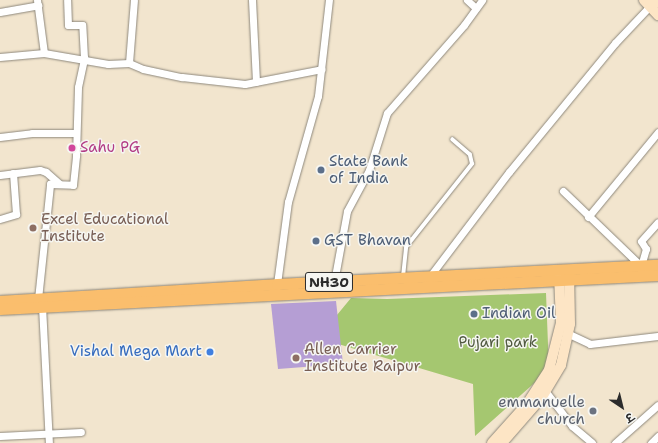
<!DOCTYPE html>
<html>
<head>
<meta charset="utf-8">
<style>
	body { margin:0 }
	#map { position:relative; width:658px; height:443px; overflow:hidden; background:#f2e5ce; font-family:"Shantell Sans","Playpen Sans Deva",sans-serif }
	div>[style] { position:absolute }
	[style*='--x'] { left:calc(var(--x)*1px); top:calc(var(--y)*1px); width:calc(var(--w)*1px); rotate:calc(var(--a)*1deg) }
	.green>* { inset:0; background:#a5c770 }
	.building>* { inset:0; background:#b59ed4 }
	.roads { filter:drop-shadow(0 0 1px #8e887c) drop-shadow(0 0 1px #8e887c) }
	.lane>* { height:3.5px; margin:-1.75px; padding:0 1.75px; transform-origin:1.75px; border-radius:1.75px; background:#fff }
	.street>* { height:7px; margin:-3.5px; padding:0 3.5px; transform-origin:3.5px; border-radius:3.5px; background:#fff }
	.secondary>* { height:10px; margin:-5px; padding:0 5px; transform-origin:5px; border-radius:5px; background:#fde5c5 }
	.primary>* { height:11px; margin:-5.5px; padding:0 5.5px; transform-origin:5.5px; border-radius:5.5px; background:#fabe6d }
	.dots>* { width:11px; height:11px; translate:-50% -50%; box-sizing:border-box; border:2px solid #f6f6f2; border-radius:50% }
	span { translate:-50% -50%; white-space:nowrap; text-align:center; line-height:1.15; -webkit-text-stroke:3px #f6f6f2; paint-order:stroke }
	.shield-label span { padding:1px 3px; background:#f6f6f2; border:1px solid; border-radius:3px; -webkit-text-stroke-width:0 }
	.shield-label { font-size:14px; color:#2b2b2b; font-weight:700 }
	.hotel-label { font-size:15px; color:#b23c85 }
	.left { translate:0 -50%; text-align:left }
	.service-label { font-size:15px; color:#4e5e75 }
	.education-label { font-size:15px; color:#785e54 }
	.park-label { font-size:15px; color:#505a40 }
	.shop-label { font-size:15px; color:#366cbe }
	.right { translate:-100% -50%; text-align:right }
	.worship-label { font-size:15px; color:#5b616d }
	.north { position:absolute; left:602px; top:387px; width:40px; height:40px; -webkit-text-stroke:3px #f6f6f2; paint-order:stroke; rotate:145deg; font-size:11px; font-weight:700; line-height:16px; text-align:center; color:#2b2b2b }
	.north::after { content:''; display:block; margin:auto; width:14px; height:18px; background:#2b2b2b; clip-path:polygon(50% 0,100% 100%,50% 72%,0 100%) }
</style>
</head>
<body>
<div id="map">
	<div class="green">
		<i style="clip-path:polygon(546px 293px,549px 370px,475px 436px,473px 384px,318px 338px,351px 298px,387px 299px)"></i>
	</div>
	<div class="building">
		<i style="clip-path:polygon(336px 301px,343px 364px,278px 369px,271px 304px)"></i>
	</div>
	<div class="roads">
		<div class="lane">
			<i style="--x:403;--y:277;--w:30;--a:-84"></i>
			<i style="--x:406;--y:247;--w:106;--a:-51.5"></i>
			<i style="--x:472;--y:164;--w:9;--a:-103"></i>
			<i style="--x:470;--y:155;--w:23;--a:-139"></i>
		</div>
		<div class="street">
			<i style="--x:37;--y:0;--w:53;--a:82.5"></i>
			<i style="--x:252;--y:0;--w:82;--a:87.2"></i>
			<i style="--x:467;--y:0;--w:12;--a:42"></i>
			<i style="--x:0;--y:12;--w:39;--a:-10"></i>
			<i style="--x:0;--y:57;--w:44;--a:-5.2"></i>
			<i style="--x:44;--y:53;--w:65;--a:9.8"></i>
			<i style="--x:108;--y:64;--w:21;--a:-3"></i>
			<i style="--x:129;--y:63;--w:15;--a:23"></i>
			<i style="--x:143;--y:69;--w:40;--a:12"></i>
			<i style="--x:182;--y:77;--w:63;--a:6.3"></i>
			<i style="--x:245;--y:84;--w:78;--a:-11"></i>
			<i style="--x:129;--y:63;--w:63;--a:-85.5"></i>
			<i style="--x:0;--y:137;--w:32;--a:-7"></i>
			<i style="--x:32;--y:133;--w:43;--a:0"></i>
			<i style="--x:0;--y:175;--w:40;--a:-7.1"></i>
			<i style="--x:40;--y:170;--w:6;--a:18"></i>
			<i style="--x:46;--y:172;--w:18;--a:41"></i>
			<i style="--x:563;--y:191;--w:108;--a:43.9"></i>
			<i style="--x:641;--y:266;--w:18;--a:-74"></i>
			<i style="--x:646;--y:249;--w:9;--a:-122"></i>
			<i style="--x:641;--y:241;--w:25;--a:-48"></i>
			<i style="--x:588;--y:217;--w:110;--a:-50.5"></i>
			<i style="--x:0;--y:219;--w:17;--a:-17"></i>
			<i style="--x:16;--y:214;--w:41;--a:-94.2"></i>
			<i style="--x:430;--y:276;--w:131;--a:-52.8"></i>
			<i style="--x:509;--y:172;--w:167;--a:-50.6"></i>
			<i style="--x:615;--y:43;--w:51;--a:-46.6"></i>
			<i style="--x:334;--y:282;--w:72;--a:-79.6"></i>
			<i style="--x:347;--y:211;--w:47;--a:-61.8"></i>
			<i style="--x:369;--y:170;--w:60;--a:-72.5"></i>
			<i style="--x:387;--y:113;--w:117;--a:-48.8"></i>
			<i style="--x:464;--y:25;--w:31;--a:-54"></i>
			<i style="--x:277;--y:284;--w:83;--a:-82.4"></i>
			<i style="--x:288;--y:202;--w:110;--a:-74.2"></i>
			<i style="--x:318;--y:96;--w:97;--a:-83.5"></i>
			<i style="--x:38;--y:299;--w:116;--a:-84"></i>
			<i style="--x:50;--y:184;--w:23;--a:2"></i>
			<i style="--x:73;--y:185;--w:30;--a:-84"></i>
			<i style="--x:76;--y:155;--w:68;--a:-88.3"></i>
			<i style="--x:78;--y:87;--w:30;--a:-78"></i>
			<i style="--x:84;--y:58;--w:33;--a:-93"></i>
			<i style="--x:82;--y:25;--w:14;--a:180"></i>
			<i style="--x:68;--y:25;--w:25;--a:-92"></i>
			<i style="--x:42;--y:306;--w:137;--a:87.1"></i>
			<i style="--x:569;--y:334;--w:23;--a:25"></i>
			<i style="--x:590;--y:344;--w:68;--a:-6.7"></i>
			<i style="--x:546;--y:392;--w:43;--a:52.6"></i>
			<i style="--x:572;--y:426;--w:26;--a:40"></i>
			<i style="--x:0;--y:436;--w:81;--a:-2.8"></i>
			<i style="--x:615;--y:443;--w:57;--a:-41.5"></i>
			<i style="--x:651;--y:443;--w:10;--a:-45"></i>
		</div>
		<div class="secondary">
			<i style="--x:644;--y:0;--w:21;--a:47"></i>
			<i style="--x:655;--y:0;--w:4;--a:45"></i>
			<i style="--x:492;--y:443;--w:52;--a:-48.1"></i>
			<i style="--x:527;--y:404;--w:40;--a:-57.1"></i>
			<i style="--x:549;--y:370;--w:49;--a:-75.7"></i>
			<i style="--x:561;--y:323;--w:50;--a:-92.3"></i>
			<i style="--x:502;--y:443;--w:61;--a:-49"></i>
			<i style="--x:542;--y:397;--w:37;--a:-59"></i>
			<i style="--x:561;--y:365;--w:42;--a:-77.6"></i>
			<i style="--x:570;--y:324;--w:52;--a:-91.1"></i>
		</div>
		<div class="primary">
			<i style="--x:0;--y:301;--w:278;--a:-3.5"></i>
			<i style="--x:277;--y:284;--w:381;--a:-2.9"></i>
			<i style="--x:0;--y:309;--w:659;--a:-2.96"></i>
		</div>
	</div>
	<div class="dots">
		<i style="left:72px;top:148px;background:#d1479c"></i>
		<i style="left:321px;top:170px;background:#5c6f8a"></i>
		<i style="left:33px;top:228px;background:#8d6e63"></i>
		<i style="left:316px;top:241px;background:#5c6f8a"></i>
		<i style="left:474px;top:314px;background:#5c6f8a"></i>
		<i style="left:210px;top:352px;background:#3f7fe0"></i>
		<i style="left:296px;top:358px;background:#8d6e63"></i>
		<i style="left:593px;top:411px;background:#6b7280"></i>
	</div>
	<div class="shield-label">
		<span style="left:329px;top:282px">NH30</span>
	</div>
	<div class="hotel-label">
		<span class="left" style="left:80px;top:148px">Sahu PG</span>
	</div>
	<div class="service-label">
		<span class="left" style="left:329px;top:170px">State Bank<br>of India</span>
		<span class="left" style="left:324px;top:241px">GST Bhavan</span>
		<span class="left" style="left:482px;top:314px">Indian Oil</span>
	</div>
	<div class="education-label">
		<span class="left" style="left:41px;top:228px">Excel Educational<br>Institute</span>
		<span class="left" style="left:304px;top:358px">Allen Carrier<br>Institute Raipur</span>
	</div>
	<div class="park-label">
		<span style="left:498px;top:343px">Pujari park</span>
	</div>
	<div class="shop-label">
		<span class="right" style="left:202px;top:352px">Vishal Mega Mart</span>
	</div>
	<div class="worship-label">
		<span class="right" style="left:585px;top:411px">emmanuelle<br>church</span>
	</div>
	<div class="north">उ</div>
</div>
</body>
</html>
